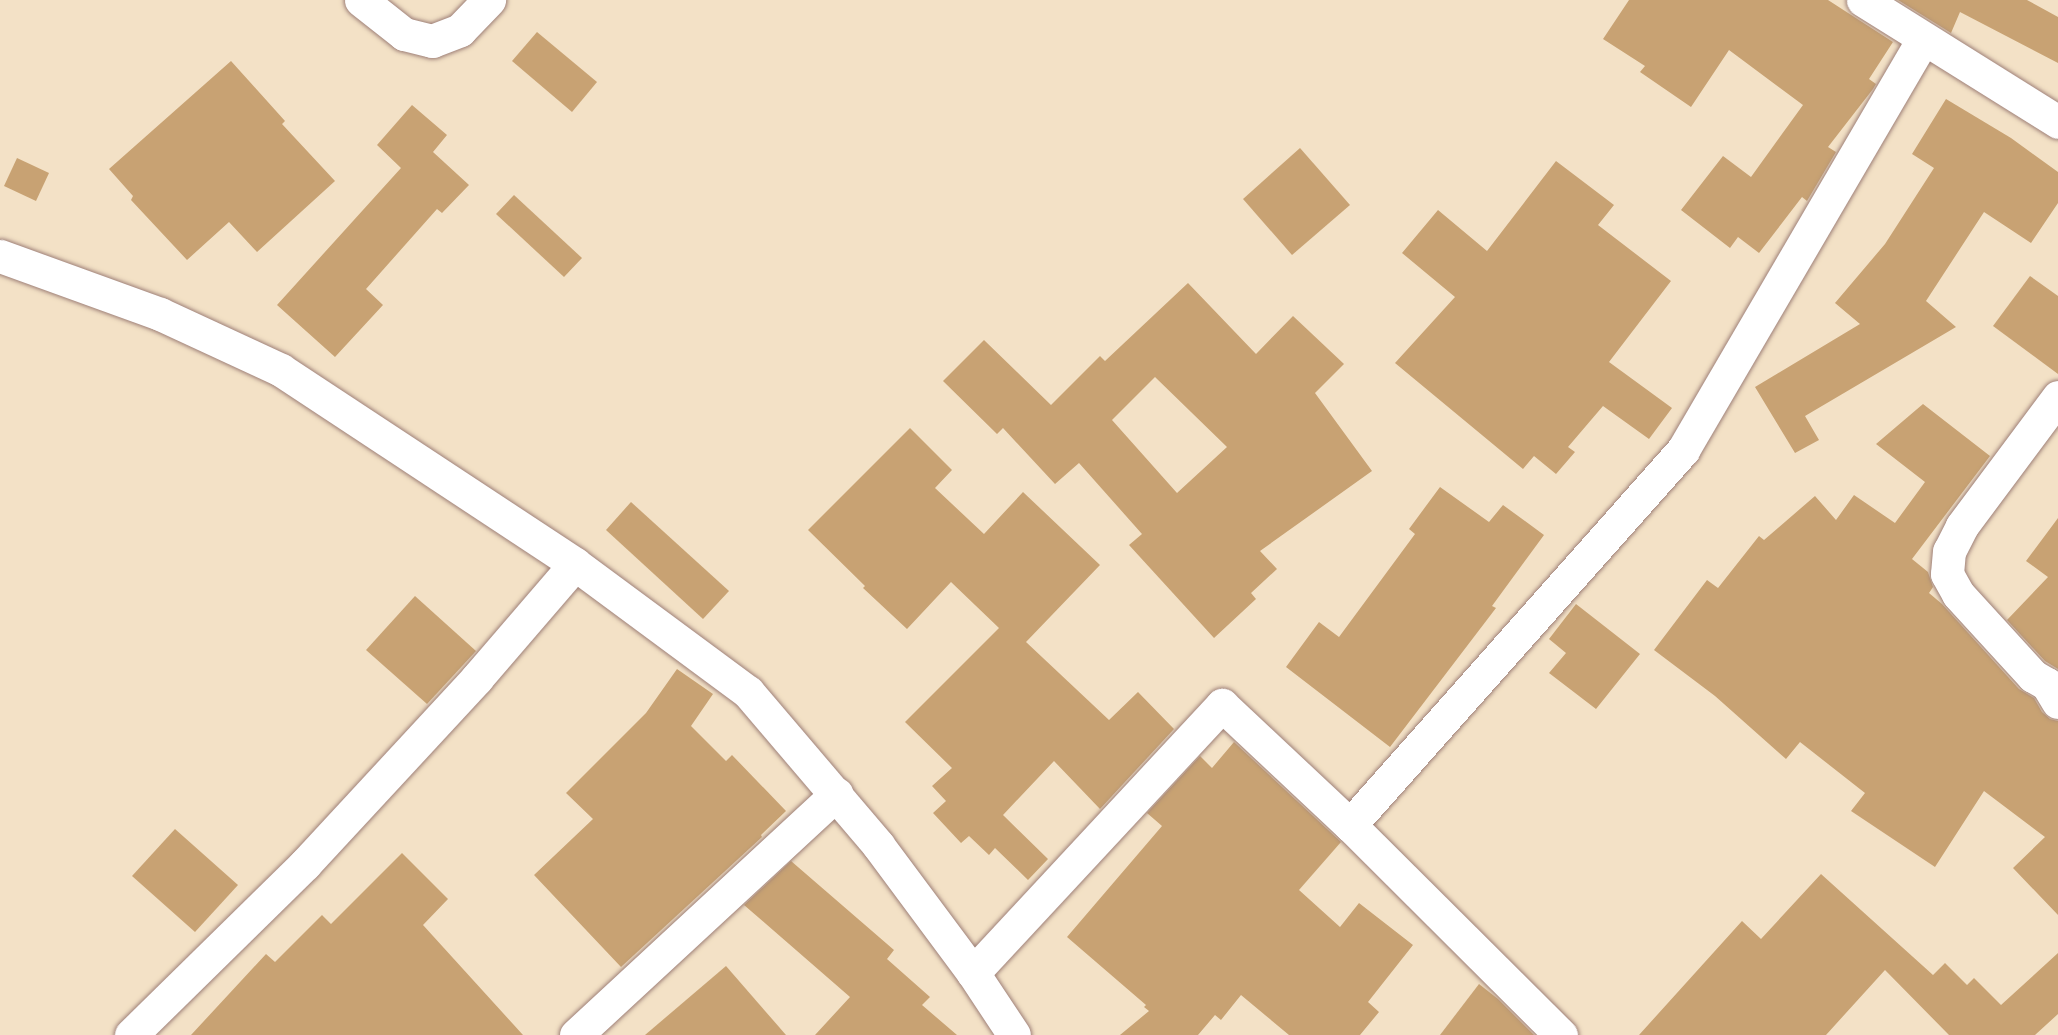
<!DOCTYPE html>
<html>
<head>
<meta charset="utf-8">
<style>
	body { margin:0 }
	#map { position:relative; width:2058px; height:1035px; overflow:hidden; background:#f3e1c6; font-family:"Gentium Book Plus",serif }
	div>[style] { position:absolute }
	[style*='--x'] { left:calc(var(--x)*1px); top:calc(var(--y)*1px); width:calc(var(--w)*1px); rotate:calc(var(--a)*1deg) }
	.building>* { inset:0; background:#c8a273 }
	.roads { filter:drop-shadow(0 0 2px #9e8078) drop-shadow(0 0 2px #9e8078) }
	.street>* { height:33px; margin:-16.5px; padding:0 16.5px; transform-origin:16.5px; border-radius:16.5px; background:#fff }
	span { translate:-50% -50%; white-space:nowrap; text-align:center; line-height:1.15; -webkit-text-stroke:6px #f7f3e8; paint-order:stroke }
</style>
</head>
<body>
<div id="map">
	<div class="building">
		<i style="clip-path:polygon(1629px 0,1828px 0,1893px 42px,1869px 79px,1876px 84px,1873px 89px,1828px 147px,1836px 152px,1807px 201px,1802px 197px,1759px 253px,1738px 237px,1730px 248px,1681px 210px,1723px 156px,1751px 177px,1803px 105px,1729px 50px,1691px 107px,1640px 72px,1645px 66px,1603px 39px)"></i>
		<i style="clip-path:polygon(1898px 0,2027px 0,2058px 17px,2058px 63px,1960px 12px,1951px 33px)"></i>
		<i style="clip-path:polygon(537px 32px,597px 82px,572px 112px,512px 61px)"></i>
		<i style="clip-path:polygon(231px 61px,285px 121px,282px 124px,335px 181px,257px 252px,229px 222px,187px 260px,131px 200px,133px 196px,109px 169px)"></i>
		<i style="clip-path:polygon(1946px 99px,2011px 138px,2058px 172px,2058px 203px,2031px 243px,1984px 212px,1926px 301px,1956px 327px,1805px 416px,1819px 440px,1795px 453px,1755px 387px,1860px 324px,1835px 303px,1885px 244px,1934px 168px,1912px 154px)"></i>
		<i style="clip-path:polygon(412px 105px,447px 135px,433px 152px,469px 185px,442px 213px,437px 209px,366px 289px,383px 305px,335px 357px,277px 305px,401px 168px,377px 145px)"></i>
		<i style="clip-path:polygon(1300px 148px,1350px 205px,1292px 255px,1243px 199px)"></i>
		<i style="clip-path:polygon(17px 158px,49px 173px,36px 201px,4px 186px)"></i>
		<i style="clip-path:polygon(1556px 161px,1614px 205px,1598px 225px,1671px 281px,1609px 362px,1672px 408px,1649px 439px,1603px 406px,1568px 447px,1575px 452px,1556px 474px,1534px 456px,1523px 469px,1395px 363px,1455px 297px,1402px 253px,1438px 210px,1487px 251px)"></i>
		<i style="clip-path:polygon(514px 195px,582px 258px,564px 277px,496px 214px)"></i>
		<i style="clip-path:polygon(2030px 276px,2058px 296px,2058px 374px,1993px 326px)"></i>
		<i style="clip-path:polygon(evenodd,1188px 283px,1256px 354px,1293px 316px,1344px 364px,1315px 393px,1372px 471px,1260px 551px,1277px 569px,1251px 593px,1256px 599px,1214px 638px,1129px 545px,1142px 534px,1079px 463px,1055px 484px,1003px 428px,997px 434px,943px 381px,984px 340px,1051px 405px,1100px 356px,1105px 361px,1188px 283px,1155px 377px,1227px 447px,1177px 493px,1112px 420px,1155px 377px)"></i>
		<i style="clip-path:polygon(1923px 404px,1990px 456px,1912px 559px,1928px 572px,1933px 587px,1929px 593px,1942px 604px,2019px 689px,2034px 698px,2042px 712px,2050px 719px,2058px 721px,2058px 915px,2013px 868px,2045px 837px,1984px 791px,1935px 867px,1851px 811px,1865px 793px,1800px 742px,1786px 759px,1715px 696px,1654px 650px,1707px 580px,1718px 588px,1759px 536px,1764px 540px,1815px 496px,1836px 520px,1854px 495px,1895px 523px,1925px 482px,1876px 444px)"></i>
		<i style="clip-path:polygon(910px 428px,952px 470px,935px 488px,984px 534px,1023px 492px,1100px 565px,1026px 642px,1109px 720px,1138px 692px,1174px 729px,1100px 809px,1054px 761px,1003px 815px,1048px 859px,1028px 880px,995px 848px,989px 855px,969px 836px,961px 843px,933px 813px,946px 801px,932px 786px,952px 768px,905px 722px,999px 628px,951px 582px,907px 629px,863px 588px,865px 586px,808px 530px)"></i>
		<i style="clip-path:polygon(1440px 487px,1489px 522px,1503px 505px,1544px 535px,1492px 606px,1496px 608px,1390px 747px,1286px 667px,1319px 622px,1339px 637px,1415px 534px,1409px 529px)"></i>
		<i style="clip-path:polygon(631px 502px,729px 591px,703px 619px,606px 530px)"></i>
		<i style="clip-path:polygon(2058px 518px,2058px 669px,2045px 661px,2007px 620px,2048px 577px,2026px 561px)"></i>
		<i style="clip-path:polygon(415px 596px,476px 651px,427px 704px,366px 650px)"></i>
		<i style="clip-path:polygon(1576px 604px,1640px 654px,1596px 709px,1549px 673px,1566px 653px,1549px 639px)"></i>
		<i style="clip-path:polygon(677px 669px,713px 694px,691px 726px,726px 761px,732px 755px,786px 811px,761px 835px,762px 837px,621px 967px,534px 875px,593px 819px,566px 793px,646px 713px)"></i>
		<i style="clip-path:polygon(1234px 742px,1341px 842px,1299px 890px,1340px 927px,1359px 903px,1413px 945px,1368px 1002px,1379px 1012px,1360px 1035px,1289px 1035px,1241px 995px,1221px 1020px,1215px 1015px,1198px 1035px,1120px 1035px,1149px 1011px,1144px 1007px,1146px 1005px,1067px 937px,1162px 826px,1147px 813px,1200px 756px,1212px 768px)"></i>
		<i style="clip-path:polygon(175px 829px,238px 885px,195px 932px,132px 876px)"></i>
		<i style="clip-path:polygon(402px 853px,448px 899px,423px 925px,523px 1035px,191px 1035px,266px 954px,275px 962px,322px 915px,331px 924px)"></i>
		<i style="clip-path:polygon(791px 861px,894px 950px,887px 959px,930px 997px,922px 1005px,957px 1035px,815px 1035px,850px 997px,744px 905px)"></i>
		<i style="clip-path:polygon(1821px 874px,1933px 975px,1945px 963px,1967px 985px,1974px 978px,2001px 1005px,2058px 953px,2058px 1014px,2035px 1035px,1949px 1035px,1885px 970px,1826px 1035px,1639px 1035px,1742px 921px,1761px 939px)"></i>
		<i style="clip-path:polygon(726px 966px,786px 1035px,645px 1035px)"></i>
		<i style="clip-path:polygon(1479px 984px,1498px 999px,1534px 1035px,1440px 1035px)"></i>
	</div>
	<div class="roads">
		<div class="street">
			<i style="--x:361;--y:0;--w:55;--a:38.3"></i>
			<i style="--x:404;--y:34;--w:29;--a:14"></i>
			<i style="--x:432;--y:41;--w:30;--a:-21"></i>
			<i style="--x:460;--y:30;--w:42;--a:-46"></i>
			<i style="--x:1863;--y:0;--w:230;--a:32"></i>
			<i style="--x:0;--y:256;--w:170;--a:19.9"></i>
			<i style="--x:160;--y:314;--w:133;--a:24.8"></i>
			<i style="--x:281;--y:370;--w:352;--a:33.4"></i>
			<i style="--x:575;--y:564;--w:215;--a:36.5"></i>
			<i style="--x:748;--y:692;--w:201;--a:49.6"></i>
			<i style="--x:878;--y:845;--w:159;--a:53.4"></i>
			<i style="--x:973;--y:973;--w:74;--a:56.5"></i>
			<i style="--x:2058;--y:397;--w:161;--a:126.7"></i>
			<i style="--x:1962;--y:526;--w:28;--a:117"></i>
			<i style="--x:1949;--y:551;--w:23;--a:95"></i>
			<i style="--x:1947;--y:574;--w:23;--a:61"></i>
			<i style="--x:1958;--y:594;--w:111;--a:47.6"></i>
			<i style="--x:2033;--y:676;--w:16;--a:30"></i>
			<i style="--x:2047;--y:684;--w:21;--a:59"></i>
			<i style="--x:1350;--y:825;--w:502;--a:-48.39"></i>
			<i style="--x:1683;--y:450;--w:475;--a:-59.7"></i>
			<i style="--x:973;--y:973;--w:366;--a:-47.1"></i>
			<i style="--x:1222;--y:705;--w:175;--a:43.2"></i>
			<i style="--x:1350;--y:825;--w:298;--a:44.9"></i>
			<i style="--x:131;--y:1035;--w:244;--a:-44.5"></i>
			<i style="--x:305;--y:864;--w:253;--a:-47.2"></i>
			<i style="--x:477;--y:678;--w:150;--a:-49.3"></i>
			<i style="--x:576;--y:1035;--w:355;--a:-42.8"></i>
		</div>
	</div>
</div>
</body>
</html>
